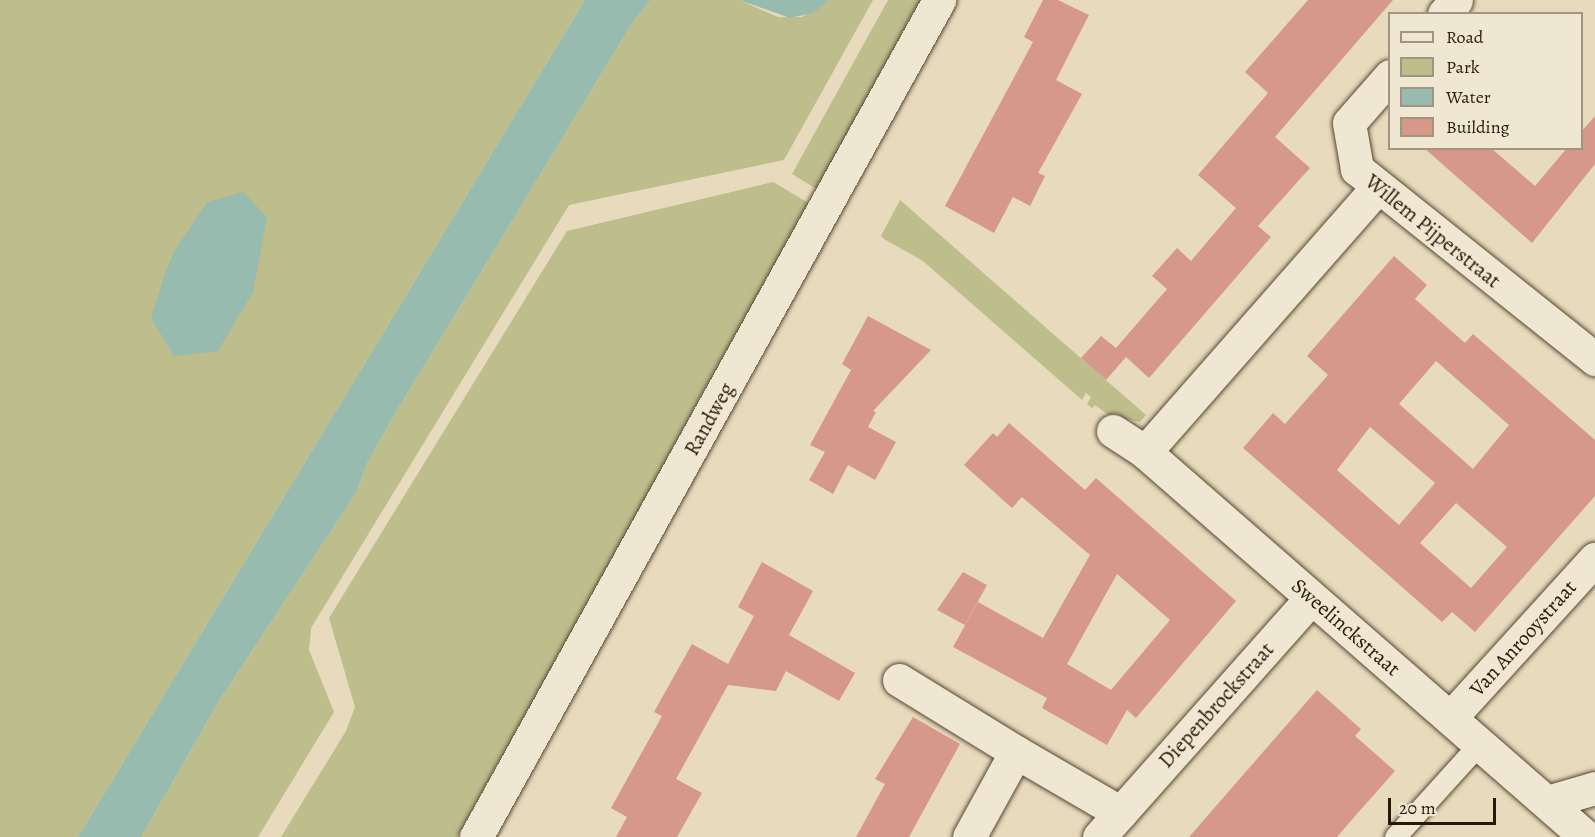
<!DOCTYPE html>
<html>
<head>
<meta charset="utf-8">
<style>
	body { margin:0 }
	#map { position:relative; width:1595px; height:837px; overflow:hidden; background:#e8dabc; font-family:Alegreya,serif }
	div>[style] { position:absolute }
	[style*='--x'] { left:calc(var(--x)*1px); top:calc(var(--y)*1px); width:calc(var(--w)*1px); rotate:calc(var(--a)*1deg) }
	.green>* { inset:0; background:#bebd8c }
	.water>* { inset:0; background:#97bbaf }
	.building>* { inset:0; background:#d69989 }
	.roads { filter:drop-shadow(0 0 2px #564936) drop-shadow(0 0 2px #564936) }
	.service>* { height:21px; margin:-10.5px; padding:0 10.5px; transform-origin:10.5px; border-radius:10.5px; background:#f0e7d3 }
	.minor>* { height:33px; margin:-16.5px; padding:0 16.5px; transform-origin:16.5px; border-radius:16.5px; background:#f0e7d3 }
	.tertiary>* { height:33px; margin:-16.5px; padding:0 16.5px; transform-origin:16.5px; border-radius:16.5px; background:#f0e7d3 }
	span { translate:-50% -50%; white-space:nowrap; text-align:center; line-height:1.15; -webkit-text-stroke:4.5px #f0e7d3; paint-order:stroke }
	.street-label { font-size:21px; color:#261909 }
	.legend { position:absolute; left:1388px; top:12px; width:195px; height:138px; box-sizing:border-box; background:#f0e7d3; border:2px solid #9f9582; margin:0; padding:8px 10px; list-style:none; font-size:18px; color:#261909 }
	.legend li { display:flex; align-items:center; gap:12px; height:30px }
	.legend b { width:30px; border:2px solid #9f9582 }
	.scale { position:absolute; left:1388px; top:798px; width:108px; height:27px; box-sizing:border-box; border:3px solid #261909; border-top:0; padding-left:8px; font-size:18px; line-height:21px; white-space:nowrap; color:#261909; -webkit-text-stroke:4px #f0e7d3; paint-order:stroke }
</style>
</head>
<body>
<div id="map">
	<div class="green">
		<i style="clip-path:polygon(0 0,585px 0,78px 837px,0 837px)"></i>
		<i style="clip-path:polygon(651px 0,739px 0,778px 17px,802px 17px,829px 0,873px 0,784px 160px,569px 205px,311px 628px,309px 650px,334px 712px,258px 837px,141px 837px,219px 701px,356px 493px,368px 461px,396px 412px,634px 20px)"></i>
		<i style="clip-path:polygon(888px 0,922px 0,818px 190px,792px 174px)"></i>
		<i style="clip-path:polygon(773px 182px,812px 205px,457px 837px,281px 837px,346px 731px,355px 707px,329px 618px,567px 231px)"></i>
		<i style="clip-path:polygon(900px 200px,1146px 415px,1140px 422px,1110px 416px,1095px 405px,1092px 408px,1087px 404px,1091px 397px,1086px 393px,1082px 400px,923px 261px,884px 239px,881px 236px)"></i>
	</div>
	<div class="water">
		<i style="clip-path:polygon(585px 0,651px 0,634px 20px,396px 412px,368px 461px,356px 493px,219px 701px,141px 837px,78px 837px)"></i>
		<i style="clip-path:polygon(739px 0,829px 0,813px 13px,790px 18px)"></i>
		<i style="clip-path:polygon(243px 192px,267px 217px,253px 292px,218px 351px,174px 356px,151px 318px,165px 273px,175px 250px,207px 202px)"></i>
	</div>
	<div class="building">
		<i style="clip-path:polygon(1043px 0,1058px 0,1089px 15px,1056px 80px,1082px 94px,1038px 173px,1045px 176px,1030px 206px,1013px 197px,994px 233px,945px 206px,1033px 42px,1024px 37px)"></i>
		<i style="clip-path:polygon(1308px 0,1393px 0,1275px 137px,1310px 168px,1258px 226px,1271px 237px,1149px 378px,1126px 357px,1106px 380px,1081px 358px,1101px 336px,1116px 348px,1167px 289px,1152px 276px,1177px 248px,1191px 261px,1236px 208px,1198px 175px,1268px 93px,1245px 72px)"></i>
		<i style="clip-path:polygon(1595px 116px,1595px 164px,1532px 243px,1424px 148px,1491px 148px,1535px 186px,1567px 148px,1581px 148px,1581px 132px)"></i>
		<i style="clip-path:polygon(evenodd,1394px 256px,1427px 285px,1415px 299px,1465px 343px,1473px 334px,1595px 440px,1595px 496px,1475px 632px,1452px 612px,1442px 622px,1243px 448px,1273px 413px,1285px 424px,1328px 375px,1307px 356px,1394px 256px,1436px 361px,1509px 425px,1473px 469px,1399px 404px,1436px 361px,1394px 256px,1370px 427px,1435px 483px,1399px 525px,1337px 470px,1370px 427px,1394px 256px,1456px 503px,1507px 547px,1471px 588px,1420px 543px,1456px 503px)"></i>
		<i style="clip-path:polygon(868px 316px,931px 350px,873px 411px,876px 412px,868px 427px,896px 442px,875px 480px,848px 465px,833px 494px,809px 480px,825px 452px,810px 445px,851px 370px,842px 364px)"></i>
		<i style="clip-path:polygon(evenodd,1009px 423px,1085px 490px,1096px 478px,1236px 601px,1136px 718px,1127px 710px,1107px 745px,1042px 708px,1047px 698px,953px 647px,978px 602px,1043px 638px,1090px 555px,1022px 497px,1012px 508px,964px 465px,993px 433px,997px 437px,1009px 423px,1117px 574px,1170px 620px,1111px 690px,1067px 664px,1117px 574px)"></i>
		<i style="clip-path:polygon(762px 562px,813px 591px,789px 635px,855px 673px,839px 701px,786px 671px,776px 691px,728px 685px,676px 779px,702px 793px,677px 837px,616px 837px,627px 817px,611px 808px,662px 716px,654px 712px,692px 644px,728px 664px,754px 616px,738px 607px)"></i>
		<i style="clip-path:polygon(963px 572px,987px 585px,965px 625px,937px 610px)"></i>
		<i style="clip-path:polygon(1317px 690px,1361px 729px,1355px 736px,1395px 771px,1356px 815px,1337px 837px,1189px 837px)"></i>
		<i style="clip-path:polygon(913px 717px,960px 744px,909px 837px,856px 837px,885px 784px,875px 779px)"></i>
	</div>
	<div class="roads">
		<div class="service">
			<i style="--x:1395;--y:837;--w:127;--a:-47.9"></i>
		</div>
		<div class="minor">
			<i style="--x:1444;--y:14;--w:18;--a:-49"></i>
			<i style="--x:1390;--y:76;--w:62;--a:131.1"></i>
			<i style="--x:1349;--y:123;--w:47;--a:80.1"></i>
			<i style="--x:1357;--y:169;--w:305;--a:38.6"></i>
			<i style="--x:1113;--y:431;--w:38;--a:33"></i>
			<i style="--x:1145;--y:452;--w:585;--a:41.12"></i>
			<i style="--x:1145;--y:452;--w:351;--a:-48.7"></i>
			<i style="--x:899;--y:680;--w:137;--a:31.6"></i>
			<i style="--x:1451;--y:717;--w:214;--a:-47.7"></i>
			<i style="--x:1547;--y:802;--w:50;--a:-16.3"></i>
			<i style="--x:969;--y:837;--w:97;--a:-61.1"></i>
			<i style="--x:1016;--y:752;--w:121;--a:30.2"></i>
			<i style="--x:1099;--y:837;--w:319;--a:-48.4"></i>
		</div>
		<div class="tertiary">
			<i style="--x:476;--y:837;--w:957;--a:-61.05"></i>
		</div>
	</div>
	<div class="street-label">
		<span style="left:1433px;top:231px;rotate:39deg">Willem Pijperstraat</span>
		<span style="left:709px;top:419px;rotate:-61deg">Randweg</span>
		<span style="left:1346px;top:627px;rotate:41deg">Sweelinckstraat</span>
		<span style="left:1523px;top:638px;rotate:-48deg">Van Anrooystraat</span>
		<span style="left:1216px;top:705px;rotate:-48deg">Diepenbrockstraat</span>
	</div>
	<ul class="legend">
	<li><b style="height:8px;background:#f0e7d3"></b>Road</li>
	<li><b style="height:16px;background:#bebd8c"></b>Park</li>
	<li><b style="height:16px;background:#97bbaf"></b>Water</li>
	<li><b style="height:16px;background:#d69989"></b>Building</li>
	</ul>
	<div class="scale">20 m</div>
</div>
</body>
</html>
